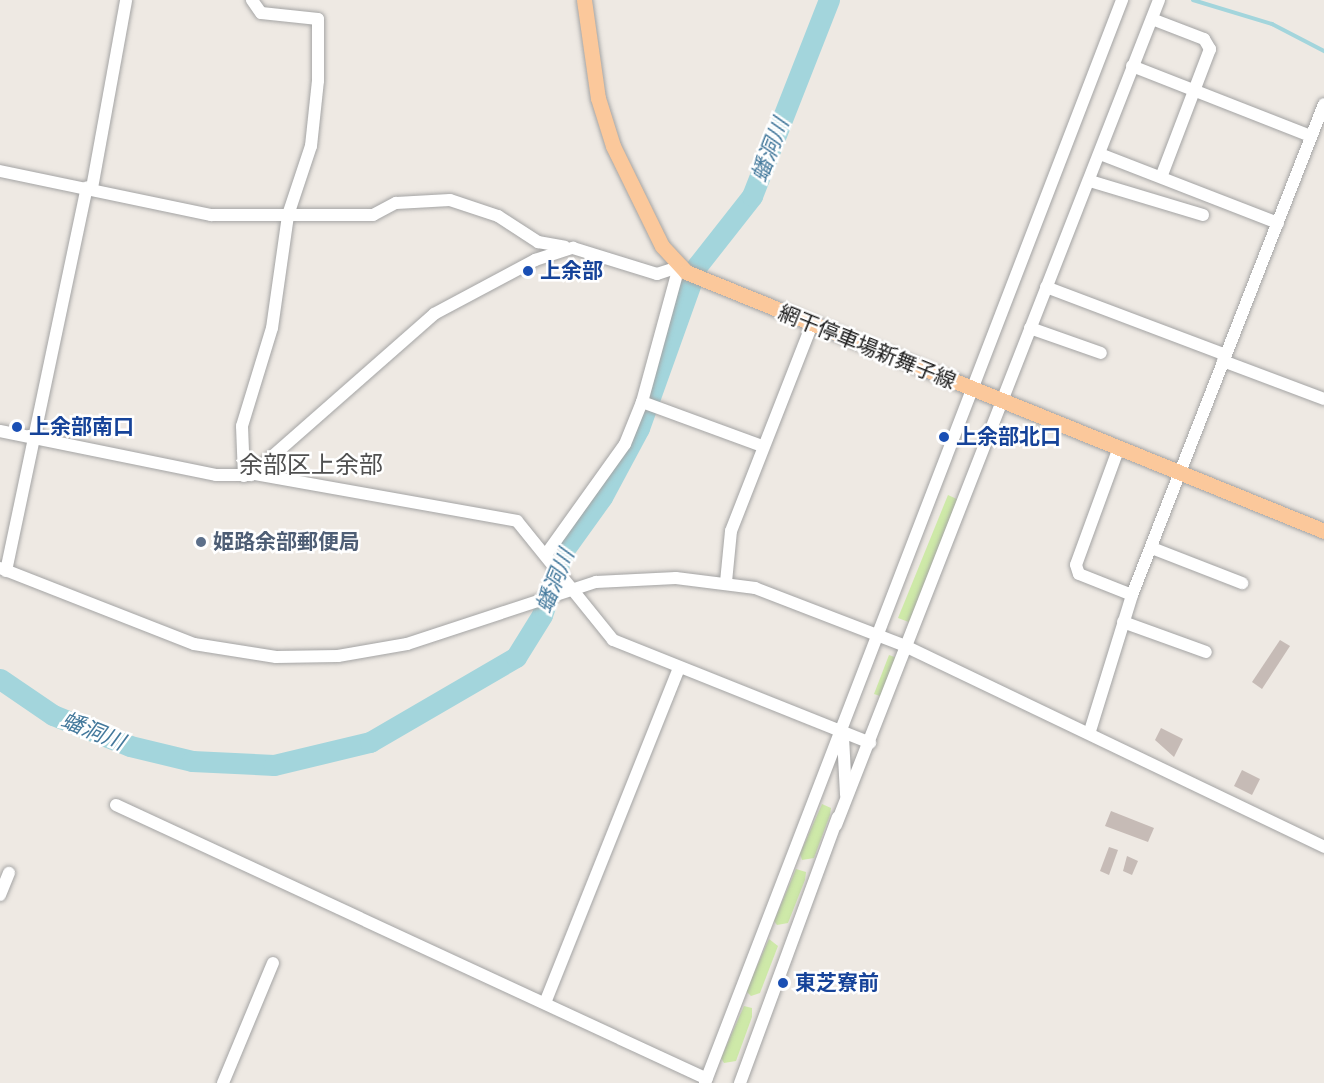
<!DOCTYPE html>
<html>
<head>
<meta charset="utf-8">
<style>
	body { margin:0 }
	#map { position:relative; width:1324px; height:1083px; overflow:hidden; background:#eee9e3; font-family:Arial,"Noto Sans JP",sans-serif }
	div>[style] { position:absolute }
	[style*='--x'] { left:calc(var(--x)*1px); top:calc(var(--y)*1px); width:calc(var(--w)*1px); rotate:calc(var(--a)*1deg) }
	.grass>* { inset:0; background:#cee9a8 }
	.stream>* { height:4px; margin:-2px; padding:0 2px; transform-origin:2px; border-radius:2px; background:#a3d5dc }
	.river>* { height:21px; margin:-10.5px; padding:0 10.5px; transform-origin:10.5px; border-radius:10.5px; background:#a3d5dc }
	.building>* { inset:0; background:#c6bbb6 }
	.roads { filter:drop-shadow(0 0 2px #a4a4a4) drop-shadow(0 0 2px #a4a4a4) }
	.minor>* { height:12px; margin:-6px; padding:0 6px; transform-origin:6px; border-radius:6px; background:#fff }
	.major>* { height:15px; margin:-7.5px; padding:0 7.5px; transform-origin:7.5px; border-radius:7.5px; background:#fbc89b }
	.dots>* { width:16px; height:16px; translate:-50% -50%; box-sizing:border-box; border:3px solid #fff; border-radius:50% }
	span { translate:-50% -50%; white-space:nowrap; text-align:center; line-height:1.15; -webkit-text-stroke:5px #fff; paint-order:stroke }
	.transit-label { font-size:21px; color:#164399; font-weight:700 }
	.left { translate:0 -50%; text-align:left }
	.street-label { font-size:21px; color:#1d1d1d }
	.service-label { font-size:21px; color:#4e5e75; font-weight:700 }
	.water-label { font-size:22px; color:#44799c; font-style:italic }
	.quarter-label { font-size:24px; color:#505050 }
</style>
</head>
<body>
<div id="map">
	<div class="grass">
		<i style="clip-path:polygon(948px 495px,963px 502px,914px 624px,898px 618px)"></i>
		<i style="clip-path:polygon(889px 655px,897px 658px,883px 697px,874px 694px)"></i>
		<i style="clip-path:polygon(822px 804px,831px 808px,830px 815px,814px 858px,802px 860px,800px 854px)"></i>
		<i style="clip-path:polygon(796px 869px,806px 872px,805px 880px,788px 923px,777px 925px,774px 921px)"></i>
		<i style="clip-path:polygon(769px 939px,778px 946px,760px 993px,751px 996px,746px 991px)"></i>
		<i style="clip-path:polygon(744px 1006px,752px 1008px,752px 1017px,736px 1061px,724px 1063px,721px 1058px)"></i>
	</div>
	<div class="stream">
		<i style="--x:1193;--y:0;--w:83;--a:16.9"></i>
		<i style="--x:1272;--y:24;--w:59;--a:27.4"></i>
	</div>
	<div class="river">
		<i style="--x:0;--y:679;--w:64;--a:34.2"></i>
		<i style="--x:53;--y:715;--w:83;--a:21.9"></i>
		<i style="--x:130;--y:746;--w:64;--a:13.6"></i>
		<i style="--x:192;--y:761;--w:82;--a:2.8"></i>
		<i style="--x:274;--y:765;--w:99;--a:-13.5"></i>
		<i style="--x:370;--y:742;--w:169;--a:-30.2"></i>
		<i style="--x:516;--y:657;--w:49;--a:-58.2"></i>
		<i style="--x:542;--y:615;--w:69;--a:-71.3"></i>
		<i style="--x:564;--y:550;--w:65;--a:-54.4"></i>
		<i style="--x:602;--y:497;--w:78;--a:-61.8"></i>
		<i style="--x:639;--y:428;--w:172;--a:-70.3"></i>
		<i style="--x:697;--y:266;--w:89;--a:-51.8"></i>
		<i style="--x:752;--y:196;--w:211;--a:-68.6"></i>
	</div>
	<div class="building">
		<i style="clip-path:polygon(1280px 640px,1290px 646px,1262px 689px,1252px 682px)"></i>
		<i style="clip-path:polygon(1161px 728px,1183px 739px,1174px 757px,1155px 740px)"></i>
		<i style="clip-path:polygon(1242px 770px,1260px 779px,1252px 795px,1234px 786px)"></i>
		<i style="clip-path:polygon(1111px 811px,1154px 828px,1148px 842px,1105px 826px)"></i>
		<i style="clip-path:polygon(1109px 847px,1118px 850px,1109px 875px,1100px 871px)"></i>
		<i style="clip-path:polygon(1127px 856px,1138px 861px,1132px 875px,1123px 871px)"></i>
	</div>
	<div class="roads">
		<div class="minor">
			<i style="--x:1152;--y:19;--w:56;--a:21"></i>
			<i style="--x:1204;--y:39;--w:12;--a:59"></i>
			<i style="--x:1210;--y:49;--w:137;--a:110.9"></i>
			<i style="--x:1132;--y:66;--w:192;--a:21.4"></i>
			<i style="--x:1100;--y:154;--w:191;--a:21.2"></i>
			<i style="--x:0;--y:171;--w:216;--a:11.8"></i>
			<i style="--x:211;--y:215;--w:162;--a:0"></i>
			<i style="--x:373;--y:215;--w:26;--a:-28"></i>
			<i style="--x:396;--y:203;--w:54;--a:-3.2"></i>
			<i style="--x:450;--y:200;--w:51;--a:18.4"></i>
			<i style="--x:498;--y:216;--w:48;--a:33"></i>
			<i style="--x:538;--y:242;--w:27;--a:10"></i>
			<i style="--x:1090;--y:181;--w:118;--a:16.7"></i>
			<i style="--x:92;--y:188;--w:191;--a:-79.7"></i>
			<i style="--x:1046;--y:287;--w:192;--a:20.7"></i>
			<i style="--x:1030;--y:328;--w:75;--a:19.4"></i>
			<i style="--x:1223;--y:361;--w:108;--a:20.6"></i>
			<i style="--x:642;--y:402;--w:128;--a:20.1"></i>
			<i style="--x:0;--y:431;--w:220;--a:11.5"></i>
			<i style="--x:216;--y:475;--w:35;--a:0"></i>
			<i style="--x:251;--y:475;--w:244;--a:-41.3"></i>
			<i style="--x:434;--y:314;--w:115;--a:-28.1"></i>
			<i style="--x:535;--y:260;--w:40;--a:-18"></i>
			<i style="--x:573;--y:248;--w:88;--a:17.2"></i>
			<i style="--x:657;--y:274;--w:23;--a:-18"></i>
			<i style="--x:1118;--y:450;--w:122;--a:110.1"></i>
			<i style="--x:1076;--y:565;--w:9;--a:72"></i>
			<i style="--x:1079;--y:574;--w:57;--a:21.6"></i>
			<i style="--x:254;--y:474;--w:267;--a:10.1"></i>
			<i style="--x:517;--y:521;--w:153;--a:51.1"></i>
			<i style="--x:613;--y:640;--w:277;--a:21.8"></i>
			<i style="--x:244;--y:476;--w:50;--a:-92.3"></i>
			<i style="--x:242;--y:426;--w:102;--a:-73"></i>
			<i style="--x:272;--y:328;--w:114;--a:-81.9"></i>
			<i style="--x:288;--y:215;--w:73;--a:-71.6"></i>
			<i style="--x:311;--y:146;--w:65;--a:-83.9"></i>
			<i style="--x:318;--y:81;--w:62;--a:-90"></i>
			<i style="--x:318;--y:19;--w:57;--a:-174"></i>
			<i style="--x:261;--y:13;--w:16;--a:-125"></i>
			<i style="--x:1152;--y:548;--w:97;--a:21.3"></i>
			<i style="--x:547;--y:553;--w:134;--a:-54.4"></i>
			<i style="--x:625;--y:444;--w:45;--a:-68"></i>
			<i style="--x:642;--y:402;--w:140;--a:-74.7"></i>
			<i style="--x:0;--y:568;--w:208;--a:21.4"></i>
			<i style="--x:194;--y:644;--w:83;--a:9"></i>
			<i style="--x:276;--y:657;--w:62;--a:-0.9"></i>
			<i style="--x:338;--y:656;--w:70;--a:-9.9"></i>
			<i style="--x:407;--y:644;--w:199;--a:-18.2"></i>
			<i style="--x:596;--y:582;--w:80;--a:-2.9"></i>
			<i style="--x:676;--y:578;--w:80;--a:7.2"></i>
			<i style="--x:755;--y:588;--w:161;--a:21.1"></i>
			<i style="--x:905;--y:646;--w:465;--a:25.6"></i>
			<i style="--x:6;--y:571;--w:392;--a:-78.1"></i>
			<i style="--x:726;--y:582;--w:51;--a:-84.4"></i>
			<i style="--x:731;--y:531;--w:222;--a:-68.6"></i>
			<i style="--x:1123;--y:622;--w:88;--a:19.9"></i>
			<i style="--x:1090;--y:731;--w:142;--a:-72.8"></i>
			<i style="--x:1132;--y:595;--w:527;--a:-68.64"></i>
			<i style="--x:843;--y:737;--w:58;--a:87"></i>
			<i style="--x:116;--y:805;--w:651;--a:24.87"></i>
			<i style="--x:836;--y:825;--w:886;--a:-68.62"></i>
			<i style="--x:0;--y:895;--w:24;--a:-68"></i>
			<i style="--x:545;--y:1003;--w:361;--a:-68.2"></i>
			<i style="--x:223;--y:1083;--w:130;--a:-67.4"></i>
			<i style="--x:705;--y:1083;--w:1161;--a:-68.94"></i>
			<i style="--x:740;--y:1083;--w:283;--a:-69.8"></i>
		</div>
		<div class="major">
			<i style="--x:584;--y:0;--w:99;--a:81.9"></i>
			<i style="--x:598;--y:98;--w:50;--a:72.6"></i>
			<i style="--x:613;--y:146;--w:111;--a:63.9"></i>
			<i style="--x:662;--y:246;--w:35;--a:47"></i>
			<i style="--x:686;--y:272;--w:689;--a:22.09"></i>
		</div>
	</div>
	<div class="dots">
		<i style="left:528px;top:271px;background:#1a4fb4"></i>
		<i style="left:17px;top:427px;background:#1a4fb4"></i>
		<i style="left:944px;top:437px;background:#1a4fb4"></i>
		<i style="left:201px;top:542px;background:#5c6f8a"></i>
		<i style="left:783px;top:983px;background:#1a4fb4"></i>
	</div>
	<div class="transit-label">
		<span class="left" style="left:540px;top:271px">上余部</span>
		<span class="left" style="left:29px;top:427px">上余部南口</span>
		<span class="left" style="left:956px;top:437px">上余部北口</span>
		<span class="left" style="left:795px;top:983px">東芝寮前</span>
	</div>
	<div class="street-label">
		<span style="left:867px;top:347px;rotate:22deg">網干停車場新舞子線</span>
	</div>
	<div class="service-label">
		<span class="left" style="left:213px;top:542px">姫路余部郵便局</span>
	</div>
	<div class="water-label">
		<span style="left:770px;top:150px;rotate:-69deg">蟠洞川</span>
		<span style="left:555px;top:581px;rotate:-68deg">蟠洞川</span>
		<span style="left:93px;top:731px;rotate:22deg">蟠洞川</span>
	</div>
	<div class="quarter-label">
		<span style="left:311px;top:465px">余部区上余部</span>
	</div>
</div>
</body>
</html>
